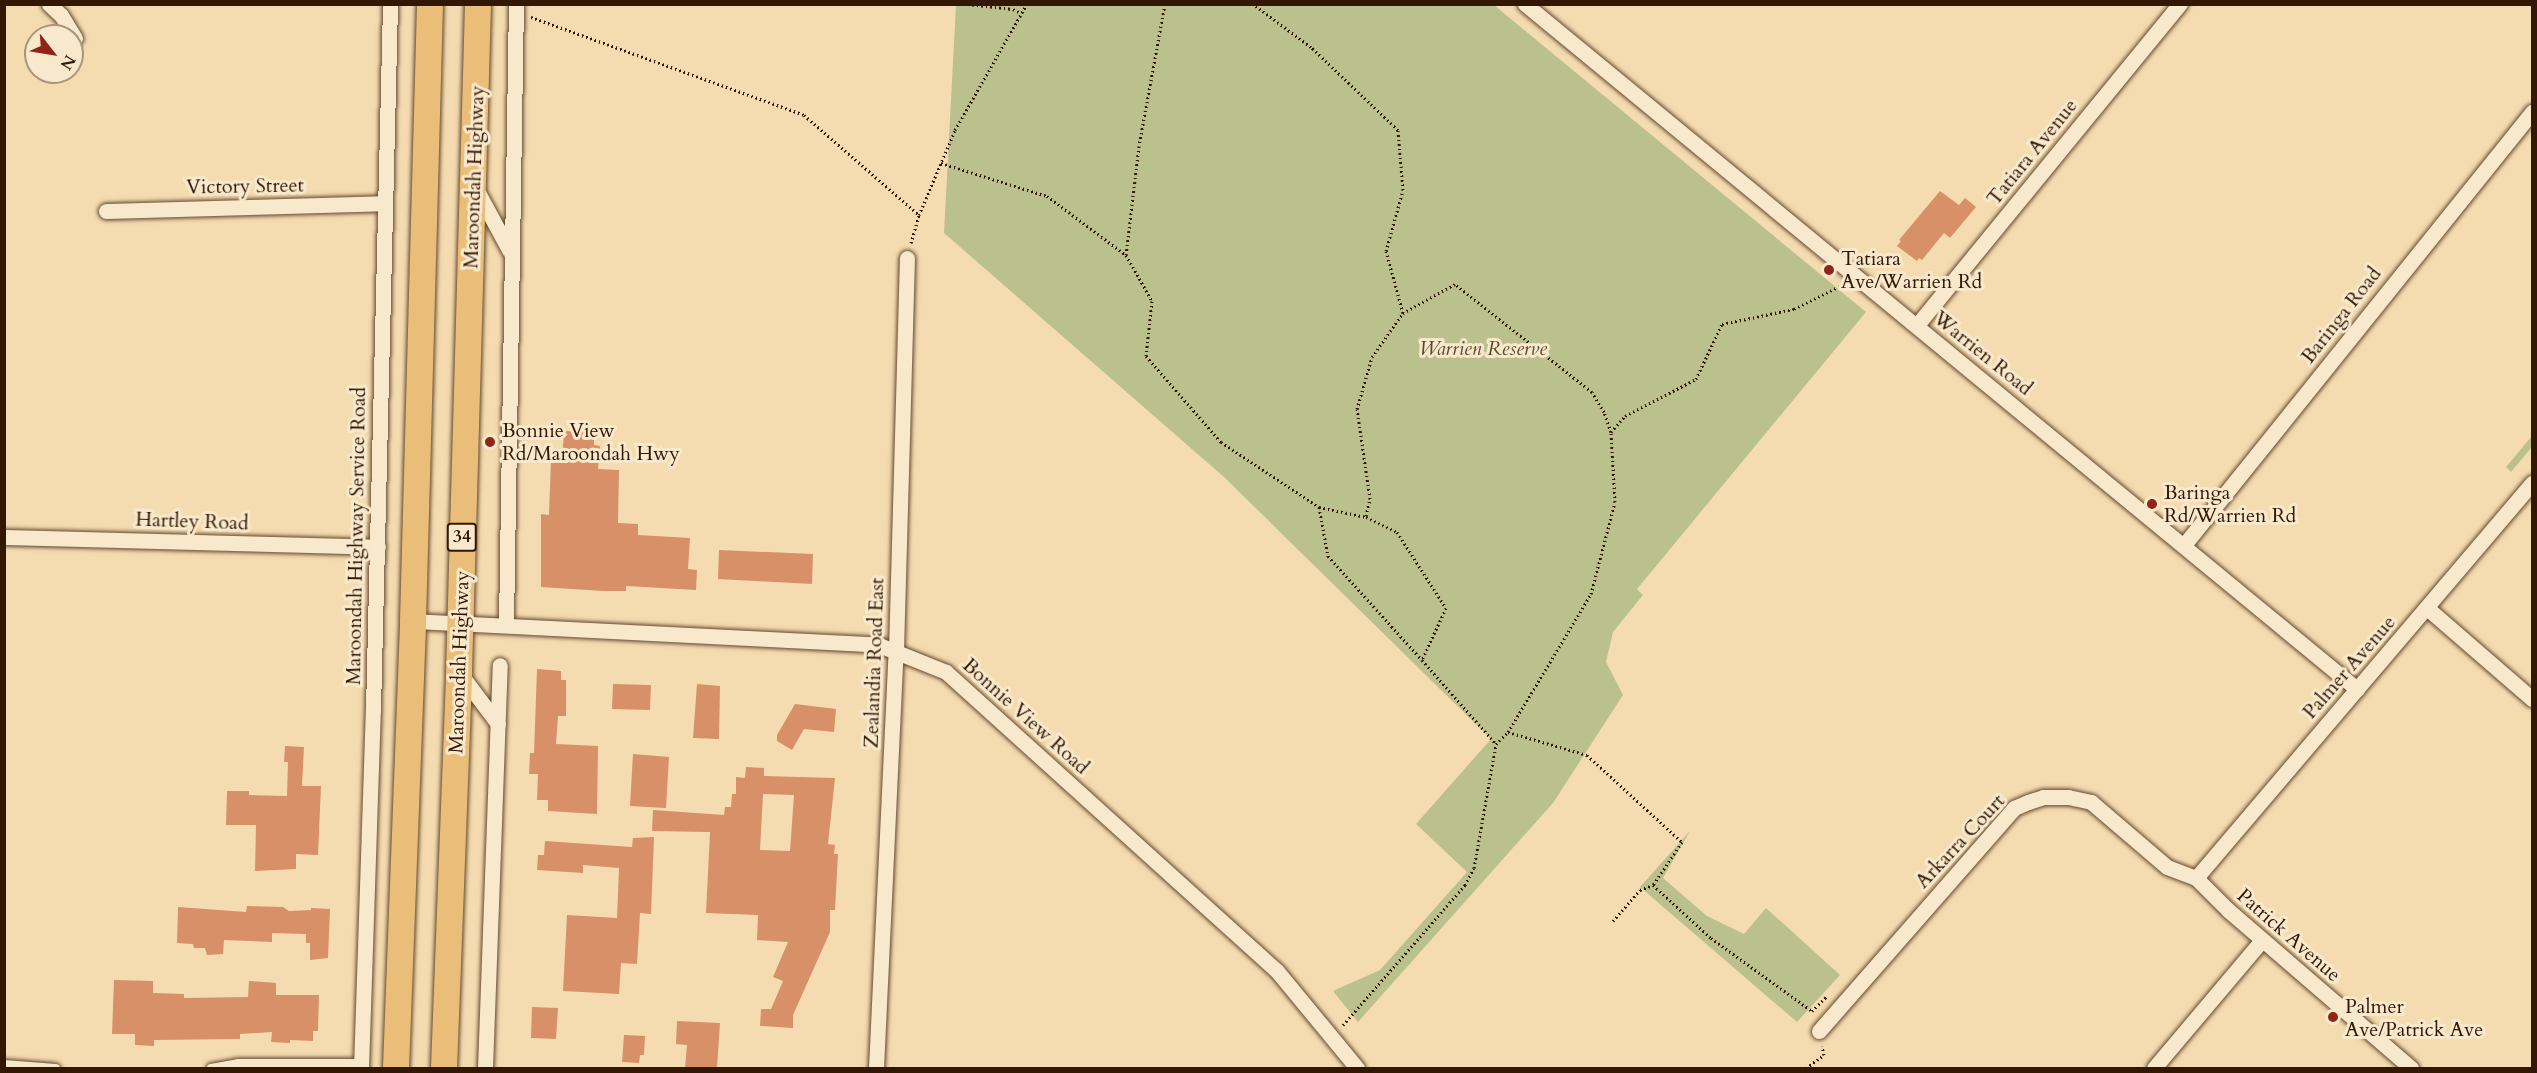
<!DOCTYPE html>
<html>
<head>
<meta charset="utf-8">
<style>
	body { margin:0 }
	#map { position:relative; width:2537px; height:1073px; overflow:hidden; background:#f5dcb0; font-family:Cardo,serif }
	div>[style] { position:absolute }
	[style*='--x'] { left:calc(var(--x)*1px); top:calc(var(--y)*1px); width:calc(var(--w)*1px); rotate:calc(var(--a)*1deg) }
	.green>* { inset:0; background:#bac18d }
	.building>* { inset:0; background:#d89068 }
	.path>* { height:3px; margin-top:-1.5px; transform-origin:0; background:repeating-linear-gradient(90deg,#331705 0 1.5px,transparent 0 4.5px) }
	.roads { filter:drop-shadow(0 0 2px #644830) drop-shadow(0 0 2px #644830) }
	.service>* { height:8px; margin:-4px; padding:0 4px; transform-origin:4px; border-radius:4px; background:#f8e8cc }
	.minor>* { height:15px; margin:-7.5px; padding:0 7.5px; transform-origin:7.5px; border-radius:7.5px; background:#f8e8cc }
	.trunk>* { height:26px; margin:-13px; padding:0 13px; transform-origin:13px; border-radius:13px; background:#eabe78 }
	.dots>* { width:16px; height:16px; translate:-50% -50%; box-sizing:border-box; border:3px solid #f8e8cc; border-radius:50% }
	span { translate:-50% -50%; white-space:nowrap; text-align:center; line-height:1.15; -webkit-text-stroke:6px #f8e8cc; paint-order:stroke }
	.shield-label span { padding:2px 4px; background:#f8e8cc; border:2px solid; border-radius:4px; -webkit-text-stroke-width:0 }
	.shield-label { font-size:18px; color:#331705; font-weight:700 }
	.street-label { font-size:20px; color:#331705 }
	.poi-label { font-size:20px; color:#331705 }
	.left { translate:0 -50%; text-align:left }
	.park-label { font-size:20px; color:#5c4a2e; font-style:italic }
	.frame { position:absolute; inset:0; border:6px solid #331705; pointer-events:none }
	.north { position:absolute; left:24px; top:24px; width:60px; height:60px; box-sizing:border-box; background:#f8e8cc; border:2px solid #a9947c; border-radius:50%; rotate:121deg; font-size:16px; font-weight:700; line-height:24px; text-align:center; color:#331705 }
	.north::after { content:''; display:block; margin:auto; width:21px; height:27px; background:#8f2418; clip-path:polygon(50% 0,100% 100%,50% 72%,0 100%) }
</style>
</head>
<body>
<div id="map">
	<div class="green">
		<i style="clip-path:polygon(956px 5px,1494px 5px,1866px 312px,1637px 589px,1643px 595px,1613px 632px,1606px 662px,1623px 695px,1553px 803px,1358px 1022px,1333px 991px,1380px 970px,1467px 872px,1416px 824px,1491px 739px,1224px 477px,944px 233px)"></i>
		<i style="clip-path:polygon(2532px 436px,2532px 447px,2511px 472px,2506px 467px)"></i>
		<i style="clip-path:polygon(1690px 831px,1663px 878px,1707px 916px,1744px 934px,1766px 908px,1840px 975px,1797px 1022px,1640px 887px)"></i>
	</div>
	<div class="building">
		<i style="clip-path:polygon(1940px 191px,1959px 205px,1965px 198px,1976px 207px,1950px 238px,1944px 233px,1922px 260px,1919px 258px,1917px 261px,1897px 246px,1901px 241px,1899px 240px)"></i>
		<i style="clip-path:polygon(564px 431px,594px 432px,594px 445px,600px 446px,598px 469px,619px 470px,618px 523px,638px 524px,638px 535px,690px 538px,688px 569px,697px 570px,696px 590px,626px 586px,626px 591px,603px 591px,541px 587px,541px 514px,549px 515px,551px 460px,562px 461px)"></i>
		<i style="clip-path:polygon(719px 550px,813px 554px,812px 584px,718px 579px)"></i>
		<i style="clip-path:polygon(537px 669px,561px 671px,561px 680px,566px 680px,566px 716px,558px 716px,556px 744px,598px 746px,597px 814px,548px 811px,548px 800px,537px 800px,538px 774px,529px 774px,530px 753px,534px 753px)"></i>
		<i style="clip-path:polygon(613px 684px,651px 685px,650px 710px,612px 709px)"></i>
		<i style="clip-path:polygon(697px 684px,720px 686px,719px 739px,693px 738px)"></i>
		<i style="clip-path:polygon(795px 704px,836px 709px,834px 732px,804px 729px,792px 750px,777px 741px,777px 735px)"></i>
		<i style="clip-path:polygon(285px 746px,304px 747px,302px 786px,321px 786px,318px 855px,296px 854px,296px 869px,255px 871px,256px 825px,226px 825px,227px 791px,249px 791px,249px 795px,287px 796px,288px 762px,284px 762px)"></i>
		<i style="clip-path:polygon(633px 754px,669px 757px,666px 808px,630px 806px)"></i>
		<i style="clip-path:polygon(evenodd,746px 767px,764px 768px,764px 776px,835px 778px,828px 844px,835px 845px,834px 854px,838px 854px,835px 910px,830px 910px,830px 932px,793px 1015px,793px 1028px,760px 1026px,761px 1009px,771px 1009px,783px 981px,773px 977px,788px 942px,757px 940px,758px 915px,706px 913px,710px 832px,652px 831px,653px 810px,724px 815px,725px 807px,731px 807px,732px 794px,736px 794px,736px 777px,745px 778px,746px 767px,763px 794px,794px 795px,790px 851px,760px 850px,763px 794px)"></i>
		<i style="clip-path:polygon(654px 837px,651px 914px,640px 913px,637px 964px,621px 963px,619px 994px,563px 991px,567px 915px,617px 918px,619px 868px,583px 865px,583px 873px,537px 870px,538px 855px,544px 855px,545px 841px,632px 847px,633px 838px)"></i>
		<i style="clip-path:polygon(247px 906px,283px 907px,289px 911px,311px 910px,311px 908px,330px 909px,328px 958px,310px 960px,310px 943px,306px 943px,306px 934px,272px 933px,272px 942px,224px 940px,223px 954px,207px 955px,205px 948px,194px 948px,193px 944px,177px 943px,178px 907px,246px 912px)"></i>
		<i style="clip-path:polygon(114px 980px,153px 981px,153px 993px,184px 994px,184px 998px,248px 997px,249px 981px,276px 983px,276px 995px,319px 995px,318px 1031px,313px 1031px,313px 1041px,290px 1040px,290px 1043px,271px 1042px,272px 1032px,240px 1034px,240px 1039px,154px 1040px,154px 1046px,135px 1045px,135px 1034px,112px 1034px)"></i>
		<i style="clip-path:polygon(532px 1007px,558px 1008px,556px 1039px,531px 1038px)"></i>
		<i style="clip-path:polygon(677px 1021px,720px 1023px,717px 1068px,685px 1068px,687px 1045px,676px 1044px)"></i>
		<i style="clip-path:polygon(624px 1035px,645px 1036px,644px 1055px,640px 1055px,639px 1063px,622px 1062px)"></i>
	</div>
	<div class="path">
		<i style="--x:968;--y:4;--w:45;--a:6.3"></i>
		<i style="--x:1013;--y:9;--w:9;--a:27"></i>
		<i style="--x:1165;--y:4;--w:144;--a:100.4"></i>
		<i style="--x:1139;--y:146;--w:110;--a:96.8"></i>
		<i style="--x:1126;--y:255;--w:53;--a:60.5"></i>
		<i style="--x:1152;--y:301;--w:55;--a:96.2"></i>
		<i style="--x:1146;--y:356;--w:114;--a:48.9"></i>
		<i style="--x:1221;--y:442;--w:118;--a:33.6"></i>
		<i style="--x:1319;--y:507;--w:48;--a:12"></i>
		<i style="--x:1366;--y:517;--w:34;--a:26"></i>
		<i style="--x:1397;--y:532;--w:90;--a:57.2"></i>
		<i style="--x:1446;--y:608;--w:57;--a:114.8"></i>
		<i style="--x:1422;--y:660;--w:112;--a:48.6"></i>
		<i style="--x:1496;--y:744;--w:17;--a:-45"></i>
		<i style="--x:1508;--y:732;--w:161;--a:-59"></i>
		<i style="--x:1591;--y:594;--w:95;--a:-75.4"></i>
		<i style="--x:1615;--y:502;--w:70;--a:-93.3"></i>
		<i style="--x:1611;--y:432;--w:21;--a:-109"></i>
		<i style="--x:1604;--y:412;--w:23;--a:-121"></i>
		<i style="--x:1592;--y:392;--w:174;--a:-141.8"></i>
		<i style="--x:1455;--y:284;--w:60;--a:150.9"></i>
		<i style="--x:1403;--y:313;--w:64;--a:-105.3"></i>
		<i style="--x:1386;--y:251;--w:63;--a:-74.4"></i>
		<i style="--x:1403;--y:190;--w:60;--a:-94.8"></i>
		<i style="--x:1398;--y:130;--w:120;--a:-136.3"></i>
		<i style="--x:1311;--y:47;--w:72;--a:-143.4"></i>
		<i style="--x:531;--y:17;--w:290;--a:19.7"></i>
		<i style="--x:804;--y:115;--w:152;--a:41"></i>
		<i style="--x:919;--y:215;--w:92;--a:-67"></i>
		<i style="--x:955;--y:130;--w:145;--a:-60.3"></i>
		<i style="--x:941;--y:163;--w:111;--a:17.3"></i>
		<i style="--x:1047;--y:196;--w:99;--a:36.8"></i>
		<i style="--x:911;--y:243;--w:29;--a:-74"></i>
		<i style="--x:1611;--y:432;--w:21;--a:-49"></i>
		<i style="--x:1625;--y:416;--w:80;--a:-27.5"></i>
		<i style="--x:1696;--y:379;--w:61;--a:-64.7"></i>
		<i style="--x:1722;--y:324;--w:74;--a:-11.8"></i>
		<i style="--x:1794;--y:309;--w:54;--a:-26.6"></i>
		<i style="--x:1319;--y:507;--w:50;--a:79.6"></i>
		<i style="--x:1328;--y:556;--w:140;--a:47.9"></i>
		<i style="--x:1366;--y:516;--w:17;--a:-77"></i>
		<i style="--x:1370;--y:499;--w:91;--a:-98.2"></i>
		<i style="--x:1357;--y:409;--w:54;--a:-73.9"></i>
		<i style="--x:1372;--y:357;--w:54;--a:-54.8"></i>
		<i style="--x:1508;--y:732;--w:82;--a:16.2"></i>
		<i style="--x:1587;--y:755;--w:129;--a:42.5"></i>
		<i style="--x:1682;--y:842;--w:52;--a:124"></i>
		<i style="--x:1653;--y:885;--w:79;--a:42.4"></i>
		<i style="--x:1711;--y:938;--w:125;--a:35.9"></i>
		<i style="--x:1812;--y:1011;--w:21;--a:-45"></i>
		<i style="--x:1613;--y:921;--w:41;--a:-48.9"></i>
		<i style="--x:1640;--y:890;--w:14;--a:-21"></i>
		<i style="--x:1343;--y:1025;--w:186;--a:-48.9"></i>
		<i style="--x:1465;--y:885;--w:19;--a:-62"></i>
		<i style="--x:1474;--y:868;--w:126;--a:-79.9"></i>
		<i style="--x:1806;--y:1068;--w:22;--a:-36"></i>
		<i style="--x:1824;--y:1055;--w:9;--a:-103"></i>
	</div>
	<div class="roads">
		<div class="service">
			<i style="--x:4;--y:1064;--w:52;--a:4.4"></i>
			<i style="--x:211;--y:1068;--w:27;--a:-10"></i>
			<i style="--x:238;--y:1063;--w:123;--a:0"></i>
		</div>
		<div class="minor">
			<i style="--x:49;--y:4;--w:16;--a:43"></i>
			<i style="--x:61;--y:15;--w:27;--a:59"></i>
			<i style="--x:1525;--y:4;--w:1078;--a:39.47"></i>
			<i style="--x:475;--y:187;--w:72;--a:61.6"></i>
			<i style="--x:106;--y:211;--w:278;--a:-1.6"></i>
			<i style="--x:1917;--y:325;--w:415;--a:-50.7"></i>
			<i style="--x:4;--y:537;--w:374;--a:1.5"></i>
			<i style="--x:2184;--y:545;--w:556;--a:-51.21"></i>
			<i style="--x:2427;--y:608;--w:139;--a:40.9"></i>
			<i style="--x:413;--y:621;--w:467;--a:2.9"></i>
			<i style="--x:879;--y:645;--w:72;--a:21.9"></i>
			<i style="--x:946;--y:672;--w:446;--a:42.1"></i>
			<i style="--x:1277;--y:971;--w:126;--a:50.5"></i>
			<i style="--x:506;--y:624;--w:620;--a:-89.08"></i>
			<i style="--x:459;--y:672;--w:65;--a:53.1"></i>
			<i style="--x:2196;--y:878;--w:519;--a:-49.61"></i>
			<i style="--x:2196;--y:878;--w:45;--a:45"></i>
			<i style="--x:2228;--y:910;--w:242;--a:40.8"></i>
			<i style="--x:1819;--y:1031;--w:296;--a:-48.8"></i>
			<i style="--x:2014;--y:808;--w:15;--a:-23"></i>
			<i style="--x:2028;--y:802;--w:16;--a:-18"></i>
			<i style="--x:2043;--y:797;--w:25;--a:0"></i>
			<i style="--x:2068;--y:797;--w:24;--a:12"></i>
			<i style="--x:2091;--y:802;--w:100;--a:40.5"></i>
			<i style="--x:2167;--y:867;--w:31;--a:21"></i>
			<i style="--x:361;--y:1068;--w:358;--a:-88.1"></i>
			<i style="--x:373;--y:710;--w:706;--a:-88.62"></i>
			<i style="--x:485;--y:1068;--w:403;--a:-87.9"></i>
			<i style="--x:876;--y:1068;--w:417;--a:-87.3"></i>
			<i style="--x:896;--y:651;--w:393;--a:-88.4"></i>
			<i style="--x:2154;--y:1068;--w:167;--a:-49.8"></i>
		</div>
		<div class="trunk">
			<i style="--x:396;--y:1068;--w:447;--a:-87.8"></i>
			<i style="--x:413;--y:621;--w:617;--a:-88.42"></i>
			<i style="--x:444;--y:1068;--w:396;--a:-87.8"></i>
			<i style="--x:459;--y:672;--w:668;--a:-88.37"></i>
		</div>
	</div>
	<div class="dots">
		<i style="left:1829px;top:270px;background:#8f2418"></i>
		<i style="left:490px;top:442px;background:#8f2418"></i>
		<i style="left:2152px;top:504px;background:#8f2418"></i>
		<i style="left:2333px;top:1017px;background:#8f2418"></i>
	</div>
	<div class="shield-label">
		<span style="left:462px;top:537px">34</span>
	</div>
	<div class="street-label">
		<span style="left:2032px;top:152px;rotate:-51deg">Tatiara Avenue</span>
		<span style="left:474px;top:177px;rotate:-88deg">Maroondah Highway</span>
		<span style="left:245px;top:186px;rotate:-1deg">Victory Street</span>
		<span style="left:2341px;top:315px;rotate:-52deg">Baringa Road</span>
		<span style="left:1983px;top:353px;rotate:39deg">Warrien Road</span>
		<span style="left:192px;top:521px;rotate:2deg">Hartley Road</span>
		<span style="left:356px;top:536px;rotate:-89deg">Maroondah Highway Service Road</span>
		<span style="left:459px;top:662px;rotate:-88deg">Maroondah Highway</span>
		<span style="left:874px;top:663px;rotate:-88deg">Zealandia Road East</span>
		<span style="left:2349px;top:667px;rotate:-49deg">Palmer Avenue</span>
		<span style="left:1026px;top:716px;rotate:42deg">Bonnie View Road</span>
		<span style="left:1960px;top:841px;rotate:-47deg">Arkarra Court</span>
		<span style="left:2289px;top:935px;rotate:41deg">Patrick Avenue</span>
	</div>
	<div class="poi-label">
		<span class="left" style="left:1841px;top:270px">Tatiara<br>Ave/Warrien Rd</span>
		<span class="left" style="left:502px;top:442px">Bonnie View<br>Rd/Maroondah Hwy</span>
		<span class="left" style="left:2164px;top:504px">Baringa<br>Rd/Warrien Rd</span>
		<span class="left" style="left:2345px;top:1018px">Palmer<br>Ave/Patrick Ave</span>
	</div>
	<div class="park-label">
		<span style="left:1483px;top:348px">Warrien Reserve</span>
	</div>
	<div class="frame"></div>
	<div class="north">N</div>
</div>
</body>
</html>
